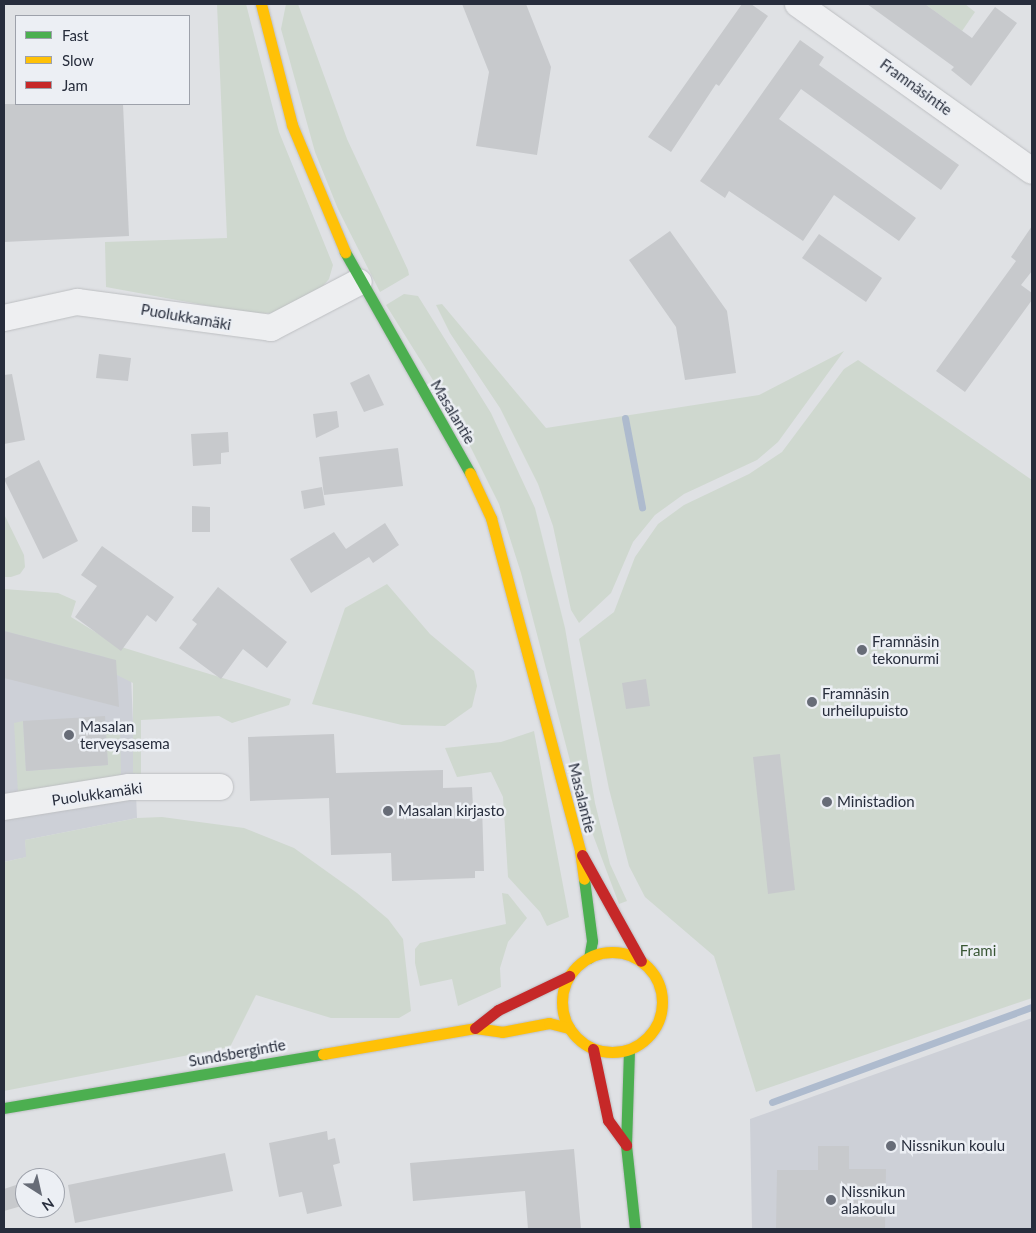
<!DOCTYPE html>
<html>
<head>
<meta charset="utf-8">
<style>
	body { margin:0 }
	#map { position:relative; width:1036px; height:1233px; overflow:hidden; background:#dfe1e4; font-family:Lato,sans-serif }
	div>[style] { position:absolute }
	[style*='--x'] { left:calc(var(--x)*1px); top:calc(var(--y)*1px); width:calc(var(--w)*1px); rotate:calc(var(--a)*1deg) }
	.built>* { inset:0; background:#cdd0d7 }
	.green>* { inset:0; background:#cfd8cf }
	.stream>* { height:7px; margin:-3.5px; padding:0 3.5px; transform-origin:3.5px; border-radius:3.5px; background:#aebbce }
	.building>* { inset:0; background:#c7c9cc }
	.roads { filter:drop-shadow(0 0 1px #bdbfc2) drop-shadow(0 0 1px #bdbfc2) }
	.street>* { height:26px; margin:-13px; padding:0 13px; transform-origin:13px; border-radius:13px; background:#eeeff1 }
	.fast>* { height:11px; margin:-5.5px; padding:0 5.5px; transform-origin:5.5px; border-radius:5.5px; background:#4caf50 }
	.slow>* { height:11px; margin:-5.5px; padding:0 5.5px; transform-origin:5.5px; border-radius:5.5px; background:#ffc107 }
	.slow>.ring { margin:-5.5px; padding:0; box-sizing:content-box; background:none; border:11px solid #ffc107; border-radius:50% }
	.jam>* { height:11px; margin:-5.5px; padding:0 5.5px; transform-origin:5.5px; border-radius:5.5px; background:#c62828 }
	.dots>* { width:14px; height:14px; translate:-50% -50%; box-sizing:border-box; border:2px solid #eceff4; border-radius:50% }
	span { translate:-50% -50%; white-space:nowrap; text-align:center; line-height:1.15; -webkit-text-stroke:5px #eceff4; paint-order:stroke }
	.street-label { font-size:15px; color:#272d3c }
	.poi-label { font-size:15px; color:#272d3c }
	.left { translate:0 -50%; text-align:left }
	.park-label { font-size:15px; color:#395735 }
	.frame { position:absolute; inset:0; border:5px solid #272d3c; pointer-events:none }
	.legend { position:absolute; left:15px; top:15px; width:175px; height:90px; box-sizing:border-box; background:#eceff4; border:1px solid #9da1aa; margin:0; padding:6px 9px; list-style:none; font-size:15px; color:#272d3c }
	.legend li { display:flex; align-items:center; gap:10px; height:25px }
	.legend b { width:25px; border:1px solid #9da1aa }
	.north { position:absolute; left:15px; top:1168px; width:50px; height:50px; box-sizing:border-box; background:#eceff4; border:1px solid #9da1aa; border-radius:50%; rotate:145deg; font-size:14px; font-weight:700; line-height:20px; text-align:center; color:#272d3c }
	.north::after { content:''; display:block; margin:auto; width:18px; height:22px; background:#676c77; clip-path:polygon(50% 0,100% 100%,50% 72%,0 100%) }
</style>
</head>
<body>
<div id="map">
	<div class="built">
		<i style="clip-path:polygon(4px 615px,130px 653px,137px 818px,25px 840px,27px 857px,4px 862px)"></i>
		<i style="clip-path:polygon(1032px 1018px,1032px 1229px,752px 1229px,750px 1119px)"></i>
	</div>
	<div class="green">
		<i style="clip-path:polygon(217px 4px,246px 4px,279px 132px,333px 265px,329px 279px,317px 293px,285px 312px,253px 314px,106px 287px,105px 242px,227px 238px)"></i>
		<i style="clip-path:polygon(286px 4px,298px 4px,347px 139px,408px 270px,409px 275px,380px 292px,338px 209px,315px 152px,281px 29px)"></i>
		<i style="clip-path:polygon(925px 4px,965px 4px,975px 12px,962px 31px)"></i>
		<i style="clip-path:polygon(404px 294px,418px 296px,491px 413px,535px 508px,565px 628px,595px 803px,610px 864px,627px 901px,619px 904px,581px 803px,521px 573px,499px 504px,453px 412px,386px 305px)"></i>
		<i style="clip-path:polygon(442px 304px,546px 428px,759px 395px,844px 351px,778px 442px,757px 460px,684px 494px,655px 515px,633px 542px,611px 593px,579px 623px,571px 610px,553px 526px,538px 484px,500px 408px,450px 333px,436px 305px)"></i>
		<i style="clip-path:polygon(858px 360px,1032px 480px,1032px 998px,756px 1092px,714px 956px,645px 897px,629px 866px,609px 789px,579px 639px,614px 612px,635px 557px,658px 524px,684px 505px,749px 474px,782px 452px,844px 369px)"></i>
		<i style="clip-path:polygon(4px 514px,24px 555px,25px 567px,20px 574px,11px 577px,4px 577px)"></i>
		<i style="clip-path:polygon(387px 584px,430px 634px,474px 671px,477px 686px,472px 707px,445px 726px,402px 725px,312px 704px,345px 608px)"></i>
		<i style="clip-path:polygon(4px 589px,58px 593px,76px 601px,71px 617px,118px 646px,291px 699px,289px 705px,232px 723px,219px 716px,141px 720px,141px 775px,133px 773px,133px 683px,117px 675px,107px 676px,105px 657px,4px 631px)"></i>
		<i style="clip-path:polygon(23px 721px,26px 771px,108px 765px,105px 724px,120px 723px,121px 774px,110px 780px,18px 793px,14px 723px)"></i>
		<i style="clip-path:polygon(534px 731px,569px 917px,547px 926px,540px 912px,508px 877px,503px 797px,491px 772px,457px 777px,445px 748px,501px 742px)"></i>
		<i style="clip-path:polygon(162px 817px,244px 828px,294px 848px,357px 893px,388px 919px,403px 939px,411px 1011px,399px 1018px,331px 1018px,256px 995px,230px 1047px,4px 1091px,4px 862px,26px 857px,25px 840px,137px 818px)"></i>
		<i style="clip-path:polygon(502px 893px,508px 894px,527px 918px,508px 942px,500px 968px,501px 987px,458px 1006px,452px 979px,420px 986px,415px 963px,415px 949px,420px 943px,506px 924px)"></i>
	</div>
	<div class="stream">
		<i style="--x:625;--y:418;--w:91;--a:79.2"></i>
		<i style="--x:772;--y:1102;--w:277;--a:-20.1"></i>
	</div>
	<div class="building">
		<i style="clip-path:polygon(462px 4px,526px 4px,551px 67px,537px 155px,476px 146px,489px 72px)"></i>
		<i style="clip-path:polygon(742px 4px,751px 4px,768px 16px,719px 86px,716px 84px,671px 152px,648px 137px)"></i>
		<i style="clip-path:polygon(867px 4px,925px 4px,972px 38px,995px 7px,1017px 23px,971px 86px,951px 70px,954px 67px)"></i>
		<i style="clip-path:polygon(800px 40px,824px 57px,819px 65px,959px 165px,941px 190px,801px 89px,779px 119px,916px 218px,899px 241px,834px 195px,803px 241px,729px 191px,725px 198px,700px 181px)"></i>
		<i style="clip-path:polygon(4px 104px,123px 104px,129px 236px,4px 242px)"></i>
		<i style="clip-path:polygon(1032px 226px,1032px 271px,1021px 285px,1032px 293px,1032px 300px,965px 392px,936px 371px,1016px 261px,1011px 257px)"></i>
		<i style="clip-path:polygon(670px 231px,727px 311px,736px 373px,685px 380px,676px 327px,629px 260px)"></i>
		<i style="clip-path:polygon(819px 234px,882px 278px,866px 302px,802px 258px)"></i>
		<i style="clip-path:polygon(99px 354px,131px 358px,128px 381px,96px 378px)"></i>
		<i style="clip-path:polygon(12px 374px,25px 440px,4px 444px,4px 375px)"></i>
		<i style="clip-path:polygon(369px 374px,384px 405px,364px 412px,350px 383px)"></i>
		<i style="clip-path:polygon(337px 411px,339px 427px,316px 438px,313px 414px)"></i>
		<i style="clip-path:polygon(228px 432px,229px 452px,221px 453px,221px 464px,193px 466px,191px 434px)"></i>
		<i style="clip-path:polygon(398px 448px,403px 486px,324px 495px,319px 457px)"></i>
		<i style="clip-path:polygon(39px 460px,78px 541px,43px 559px,4px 479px)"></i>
		<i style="clip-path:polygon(322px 487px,325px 505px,304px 509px,301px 491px)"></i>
		<i style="clip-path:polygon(192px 506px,210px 507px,210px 532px,192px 532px)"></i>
		<i style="clip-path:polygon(385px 523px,399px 545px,373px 563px,369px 557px,311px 593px,290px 559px,334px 532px,346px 549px)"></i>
		<i style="clip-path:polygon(102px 546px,174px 597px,156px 622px,147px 615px,121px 651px,75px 617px,97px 586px,81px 575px)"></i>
		<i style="clip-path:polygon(218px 587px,287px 642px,267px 668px,243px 649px,221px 679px,179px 648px,197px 624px,192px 620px)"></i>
		<i style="clip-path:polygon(4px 631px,116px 660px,119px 707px,4px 678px)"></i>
		<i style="clip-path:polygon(646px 679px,650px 706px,626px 709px,622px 683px)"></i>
		<i style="clip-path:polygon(105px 716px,108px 765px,26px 771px,23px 721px)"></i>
		<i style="clip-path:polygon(334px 734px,336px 773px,443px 770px,443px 788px,472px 787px,473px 807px,482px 806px,484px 871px,475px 871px,475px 878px,392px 881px,391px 853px,331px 855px,329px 798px,250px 801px,248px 737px)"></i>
		<i style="clip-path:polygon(780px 754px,795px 890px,768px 894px,753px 757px)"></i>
		<i style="clip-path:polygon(327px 1131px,328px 1140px,335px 1138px,340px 1163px,333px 1165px,342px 1206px,307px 1214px,302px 1192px,279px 1197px,269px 1143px)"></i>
		<i style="clip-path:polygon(818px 1146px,849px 1146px,849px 1169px,886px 1169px,885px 1229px,776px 1229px,777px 1170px,818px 1170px)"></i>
		<i style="clip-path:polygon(574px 1149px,581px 1229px,528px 1229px,525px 1191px,413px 1201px,410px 1163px)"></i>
		<i style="clip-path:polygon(225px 1153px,233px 1191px,75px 1223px,68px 1185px)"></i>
		<i style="clip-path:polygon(25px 1182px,25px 1205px,4px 1211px,4px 1189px)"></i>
	</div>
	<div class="roads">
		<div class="street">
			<i style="--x:798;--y:4;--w:287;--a:35.5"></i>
			<i style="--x:4;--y:318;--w:75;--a:-12.4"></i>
			<i style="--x:77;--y:302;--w:196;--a:7.6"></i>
			<i style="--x:271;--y:328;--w:99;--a:-27.6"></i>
			<i style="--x:4;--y:807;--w:127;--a:-9.1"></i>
			<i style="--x:129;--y:787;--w:91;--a:0"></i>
		</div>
		<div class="fast">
			<i style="--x:345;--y:252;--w:254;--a:60.5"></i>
			<i style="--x:584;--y:879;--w:63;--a:82.6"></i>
			<i style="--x:592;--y:941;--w:17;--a:100"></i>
			<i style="--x:629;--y:1050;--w:95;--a:91.8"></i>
			<i style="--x:626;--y:1145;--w:84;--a:83.9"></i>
			<i style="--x:4;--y:1108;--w:324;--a:-9.6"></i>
		</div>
		<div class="slow">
			<i style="--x:261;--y:4;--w:125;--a:75.6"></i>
			<i style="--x:292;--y:125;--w:138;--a:67.3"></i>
			<i style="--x:470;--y:473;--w:50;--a:65"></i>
			<i style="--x:491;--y:518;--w:345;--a:75"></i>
			<i style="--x:580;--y:851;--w:28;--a:82"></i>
			<i class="ring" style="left:562px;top:952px;width:89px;height:89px"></i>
			<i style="--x:323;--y:1054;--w:154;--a:-9.7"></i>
			<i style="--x:475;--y:1028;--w:27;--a:8"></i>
			<i style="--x:502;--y:1032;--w:48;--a:-10.8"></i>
			<i style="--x:549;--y:1023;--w:21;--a:14"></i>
		</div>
		<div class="jam">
			<i style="--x:582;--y:855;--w:121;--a:60.9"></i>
			<i style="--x:475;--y:1028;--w:29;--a:-38"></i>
			<i style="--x:498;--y:1010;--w:79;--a:-25.6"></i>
			<i style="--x:593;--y:1049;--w:73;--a:78.1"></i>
			<i style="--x:608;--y:1120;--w:31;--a:54"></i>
		</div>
	</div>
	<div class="dots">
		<i style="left:862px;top:650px;background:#676c77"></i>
		<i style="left:812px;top:702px;background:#676c77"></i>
		<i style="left:69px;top:735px;background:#676c77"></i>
		<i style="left:827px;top:802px;background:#676c77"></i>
		<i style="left:388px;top:811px;background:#676c77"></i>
		<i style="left:891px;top:1146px;background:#676c77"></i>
		<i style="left:831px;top:1200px;background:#676c77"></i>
	</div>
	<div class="street-label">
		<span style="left:916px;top:87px;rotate:36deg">Framnäsintie</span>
		<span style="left:186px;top:317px;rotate:10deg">Puolukkamäki</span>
		<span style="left:453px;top:412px;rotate:59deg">Masalantie</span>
		<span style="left:97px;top:794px;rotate:-8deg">Puolukkamäki</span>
		<span style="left:582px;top:798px;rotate:76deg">Masalantie</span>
		<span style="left:237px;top:1053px;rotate:-10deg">Sundsbergintie</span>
	</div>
	<div class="poi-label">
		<span class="left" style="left:872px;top:650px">Framnäsin<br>tekonurmi</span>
		<span class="left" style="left:822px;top:702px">Framnäsin<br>urheilupuisto</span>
		<span class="left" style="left:80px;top:735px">Masalan<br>terveysasema</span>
		<span class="left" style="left:837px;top:802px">Ministadion</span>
		<span class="left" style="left:398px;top:811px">Masalan kirjasto</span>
		<span class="left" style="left:901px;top:1146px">Nissnikun koulu</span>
		<span class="left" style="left:841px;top:1200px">Nissnikun<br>alakoulu</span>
	</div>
	<div class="park-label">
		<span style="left:978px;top:951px">Frami</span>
	</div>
	<div class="frame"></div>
	<ul class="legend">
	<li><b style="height:6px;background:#4caf50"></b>Fast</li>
	<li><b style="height:6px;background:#ffc107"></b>Slow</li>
	<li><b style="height:6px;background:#c62828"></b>Jam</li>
	</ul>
	<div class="north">N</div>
</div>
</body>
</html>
